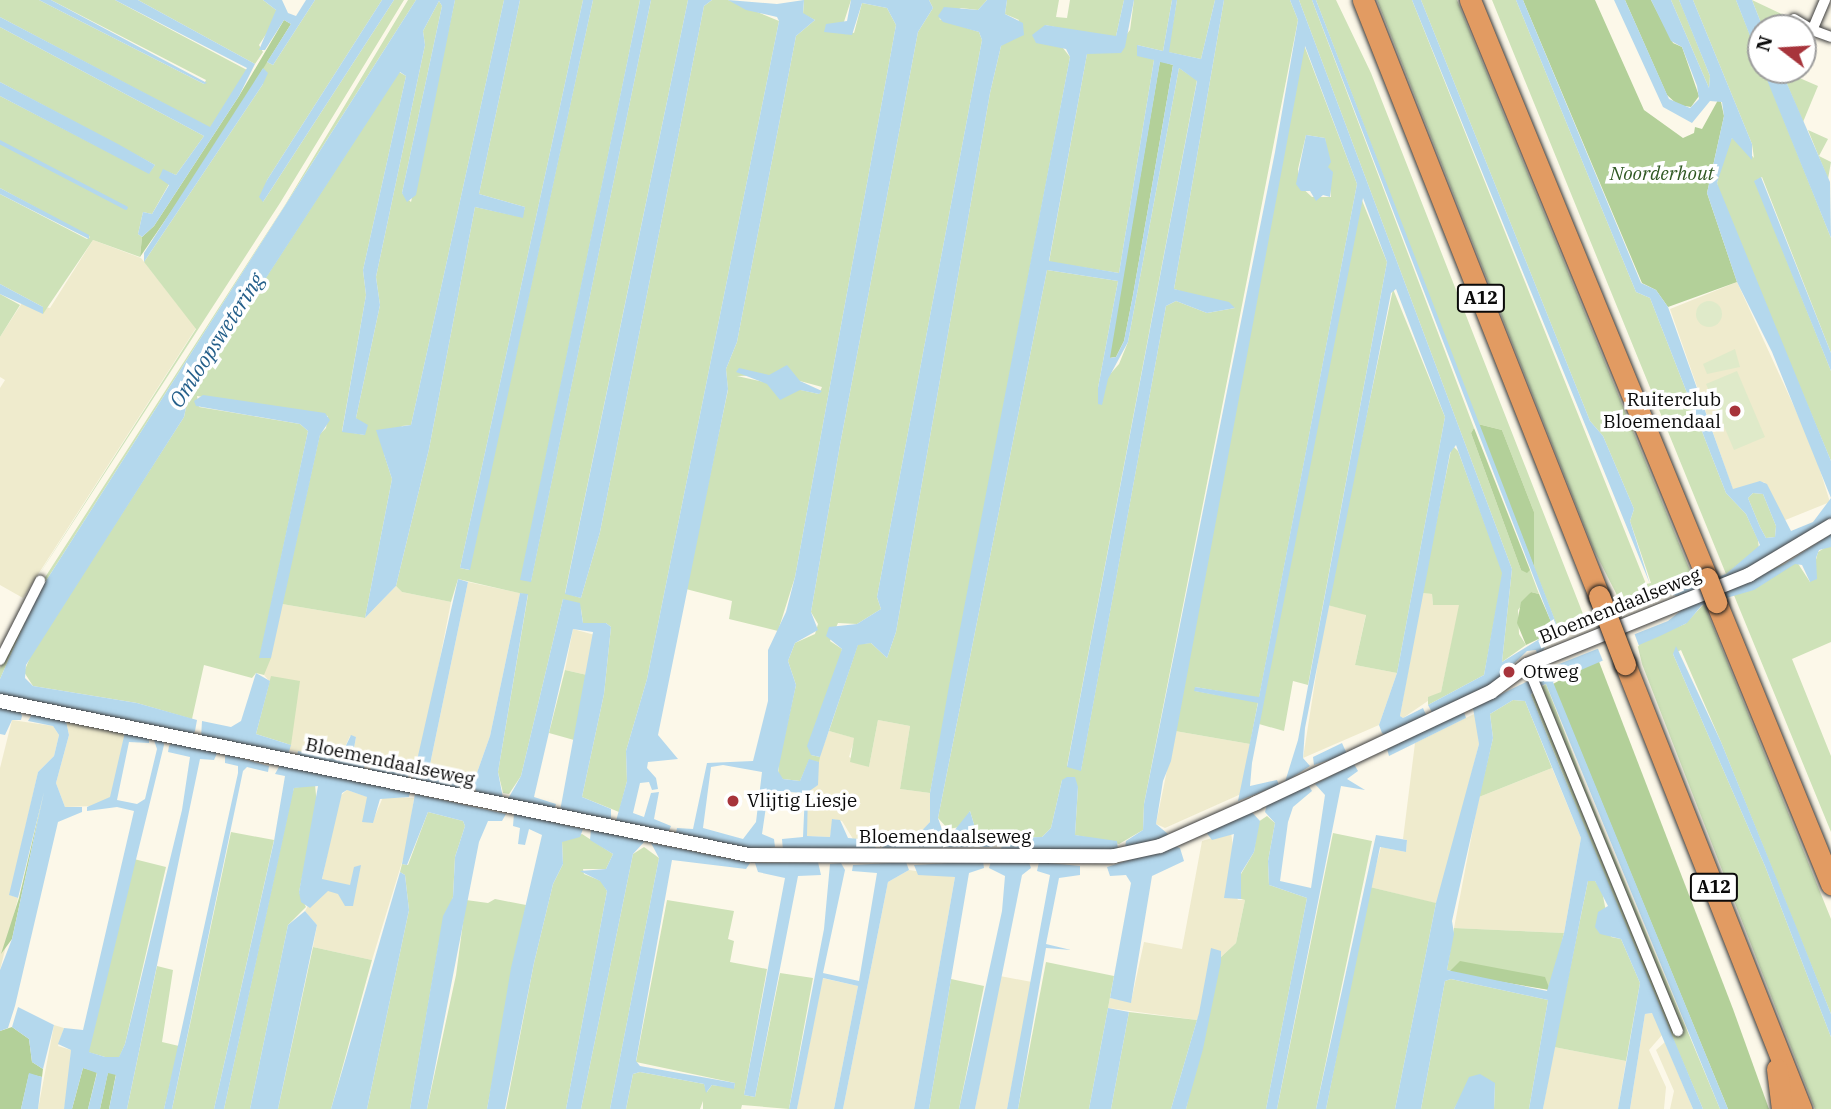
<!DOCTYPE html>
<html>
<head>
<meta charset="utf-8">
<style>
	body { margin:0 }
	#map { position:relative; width:1831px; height:1109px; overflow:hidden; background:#fcf8e9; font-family:"IBM Plex Serif",serif }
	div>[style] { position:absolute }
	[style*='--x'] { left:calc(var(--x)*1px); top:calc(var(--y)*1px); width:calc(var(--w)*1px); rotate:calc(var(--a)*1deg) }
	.farmland>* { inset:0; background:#efebcd }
	.green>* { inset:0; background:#cee2b8 }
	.forest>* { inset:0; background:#b3d099 }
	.pitch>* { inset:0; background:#dfeac9 }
	.round { border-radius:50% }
	.water>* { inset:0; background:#b4d8ed }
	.pier>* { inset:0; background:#fcf8e9 }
	.stream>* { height:3.5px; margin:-1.75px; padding:0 1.75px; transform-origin:1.75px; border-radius:1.75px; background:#b4d8ed }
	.roads { filter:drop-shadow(0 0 2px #3d3d3d) drop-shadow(0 0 2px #3d3d3d) }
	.minor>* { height:10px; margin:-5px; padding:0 5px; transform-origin:5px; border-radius:5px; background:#fff }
	.tertiary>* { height:14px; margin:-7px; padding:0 7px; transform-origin:7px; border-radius:7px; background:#fff }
	.motorway>* { height:21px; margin:-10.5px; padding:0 10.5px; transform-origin:10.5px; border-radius:10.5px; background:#e29b62 }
	.bridges { filter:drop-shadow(0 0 2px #1b1b1b) drop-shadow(0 0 2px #1b1b1b) }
	.motorway-bridge>* { height:21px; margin:-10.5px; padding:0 10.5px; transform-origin:10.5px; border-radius:10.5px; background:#e29b62 }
	.dots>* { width:19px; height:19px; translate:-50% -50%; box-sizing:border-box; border:4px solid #fff; border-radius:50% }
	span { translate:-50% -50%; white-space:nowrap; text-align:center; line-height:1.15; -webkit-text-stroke:7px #fff; paint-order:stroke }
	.shield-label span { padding:2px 5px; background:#fff; border:2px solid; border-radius:5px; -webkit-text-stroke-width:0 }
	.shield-label { font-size:18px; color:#0a0a0a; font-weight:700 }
	.park-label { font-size:19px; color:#2f5823; font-style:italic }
	.poi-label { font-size:19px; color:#0a0a0a }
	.right { translate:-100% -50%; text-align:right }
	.left { translate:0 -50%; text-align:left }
	.street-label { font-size:19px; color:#0a0a0a }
	.water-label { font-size:21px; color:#245f8a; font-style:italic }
	.north { position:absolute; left:1747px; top:14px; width:70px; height:70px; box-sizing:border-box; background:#fff; border:2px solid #9d9d9d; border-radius:50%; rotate:287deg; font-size:19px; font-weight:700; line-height:28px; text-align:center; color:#0a0a0a }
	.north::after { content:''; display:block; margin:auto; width:24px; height:32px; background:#a7343b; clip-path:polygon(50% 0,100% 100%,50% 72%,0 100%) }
</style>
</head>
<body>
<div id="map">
	<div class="farmland">
		<i style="clip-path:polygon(93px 240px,141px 258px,196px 328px,23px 598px,0 585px,0 388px,5px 380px,0 377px,0 337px,22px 303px,50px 308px)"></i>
		<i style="clip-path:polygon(1737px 282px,1813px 448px,1830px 502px,1783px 521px,1764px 482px,1733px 490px,1670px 309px)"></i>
		<i style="clip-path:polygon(468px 582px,520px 593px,490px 736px,473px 784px,428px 774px)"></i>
		<i style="clip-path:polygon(396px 586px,402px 592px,451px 602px,418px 771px,352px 759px,356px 737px,350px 736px,339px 760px,289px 750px,270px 682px,264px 675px,264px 659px,282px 604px,365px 618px)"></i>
		<i style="clip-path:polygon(1422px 593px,1432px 594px,1433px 605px,1460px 605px,1441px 692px,1403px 718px,1400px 716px)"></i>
		<i style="clip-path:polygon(1327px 605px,1366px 614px,1355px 665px,1397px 673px,1379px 725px,1303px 758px)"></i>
		<i style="clip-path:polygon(573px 629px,595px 635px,587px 675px,565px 670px)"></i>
		<i style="clip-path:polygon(1474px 714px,1478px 721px,1479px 744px,1438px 904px,1370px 887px,1381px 847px,1406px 852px,1407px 840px,1403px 839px,1415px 743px)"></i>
		<i style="clip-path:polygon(12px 720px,53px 726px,59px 735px,54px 756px,38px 772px,10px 895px,18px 898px,0 970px,0 768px)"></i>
		<i style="clip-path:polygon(878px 720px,910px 726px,900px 789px,930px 793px,930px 822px,919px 835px,906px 840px,853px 839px,842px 821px,833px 819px,830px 837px,806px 836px,809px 760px,800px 781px,779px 766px,819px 757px,829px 731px,855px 738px,849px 757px,869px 767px)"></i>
		<i style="clip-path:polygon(66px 721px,125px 732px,113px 799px,94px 806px,65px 807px,56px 783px,69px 735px)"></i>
		<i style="clip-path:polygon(1175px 731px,1250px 744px,1241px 794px,1165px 828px,1156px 824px)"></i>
		<i style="clip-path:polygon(1552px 768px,1581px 838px,1564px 933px,1454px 928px,1479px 797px)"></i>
		<i style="clip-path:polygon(347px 790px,368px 797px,372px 823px,383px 797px,414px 798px,407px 846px,372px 960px,313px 947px,317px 925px,305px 911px,322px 880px,339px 797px)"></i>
		<i style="clip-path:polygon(1231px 832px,1234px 855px,1229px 882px,1238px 900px,1245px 900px,1236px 943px,1221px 957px,1222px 954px,1197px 1020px,1108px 1008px,1110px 998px,1131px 1002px,1144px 942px,1182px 949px,1202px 841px)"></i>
		<i style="clip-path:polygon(909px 870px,955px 877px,914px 1109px,843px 1109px,888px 882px)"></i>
		<i style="clip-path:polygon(1000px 976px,1032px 982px,1007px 1109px,975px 1109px)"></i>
		<i style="clip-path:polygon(822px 978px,858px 986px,834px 1109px,797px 1109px)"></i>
		<i style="clip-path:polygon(1653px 1013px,1662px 1035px,1649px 1050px,1666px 1087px,1664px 1109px,1630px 1109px,1645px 1014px)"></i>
		<i style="clip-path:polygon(54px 1025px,64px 1028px,58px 1046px,71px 1050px,68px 1091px,64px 1109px,38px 1109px)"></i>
		<i style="clip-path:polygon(1665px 1042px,1693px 1109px,1670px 1109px,1674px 1091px,1656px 1050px)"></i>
		<i style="clip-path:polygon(1554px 1047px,1626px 1061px,1618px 1109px,1543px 1109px)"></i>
	</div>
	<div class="green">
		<i style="clip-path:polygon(0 0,39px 0,204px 84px,206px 80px,51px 0,115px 0,247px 70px,210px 128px,0 17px)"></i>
		<i style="clip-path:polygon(138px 0,263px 0,276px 10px,276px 19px,259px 45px,263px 52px,255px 64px)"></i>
		<i style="clip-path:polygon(315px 0,382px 0,267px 180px,263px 202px,394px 0,404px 0,280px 203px,31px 587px,196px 329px,144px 262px,263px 84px,263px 68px,267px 62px,273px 65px)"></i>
		<i style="clip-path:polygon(408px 0,416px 0,37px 595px,0 679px,0 668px,33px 596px,285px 205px)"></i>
		<i style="clip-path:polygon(455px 0,504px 0,411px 425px,402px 426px,384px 454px,392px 479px,365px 618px,282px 604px,320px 434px,326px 428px,328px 416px,197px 396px,199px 407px,300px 424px,308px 431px,260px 657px,271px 658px,264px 675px,256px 673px,252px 678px,204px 665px,192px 719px,137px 703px,33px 686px,24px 672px,31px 655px,184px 417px,188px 398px,399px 72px,406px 76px,363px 270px,366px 295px,342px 431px,365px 435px,356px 418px,380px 305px,376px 277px,425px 45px,423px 31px,439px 1px,442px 6px,402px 193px,411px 202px)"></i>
		<i style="clip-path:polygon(520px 0,583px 0,460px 568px,469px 570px,593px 0,640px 0,521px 579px,531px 581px,651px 0,688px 0,565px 593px,581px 598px,600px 532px,704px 6px,712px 0,728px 0,779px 21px,647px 679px,626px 751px,627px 781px,619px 812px,582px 797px,604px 694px,611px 627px,606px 623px,583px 623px,581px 609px,563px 599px,521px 776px,509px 794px,503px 793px,498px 772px,528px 595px,458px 579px,451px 602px,402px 592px,396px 586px,429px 449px,475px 207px,522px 217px,525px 207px,479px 194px)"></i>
		<i style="clip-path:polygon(evenodd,804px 0,851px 0,843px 25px,826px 24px,854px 33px,862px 3px,887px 8px,896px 25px,795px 577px,778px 631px,729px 619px,732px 601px,686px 589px,728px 390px,726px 369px,737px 342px,796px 36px,815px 20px,803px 14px,804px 0,769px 375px,800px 381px,822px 387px,819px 394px,737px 376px,769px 375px)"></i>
		<i style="clip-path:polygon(929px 0,987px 0,978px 10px,961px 8px,939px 19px,979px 32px,982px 40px,877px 597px,881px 609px,857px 624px,838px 623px,830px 641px,842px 649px,840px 658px,811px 755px,820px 757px,819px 762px,809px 760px,800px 781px,783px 779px,778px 776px,779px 761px,796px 685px,788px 661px,795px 643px,815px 634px,818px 624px,811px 612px,840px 445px,918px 32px,933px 8px)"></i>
		<i style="clip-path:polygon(1007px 0,1059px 0,1056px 17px,1067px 18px,1070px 0,1124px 0,1116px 36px,1108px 38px,1045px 25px,1070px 57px,930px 793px,900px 789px,910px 726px,878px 720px,869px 767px,850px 762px,854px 738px,829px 731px,858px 644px,871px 643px,887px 658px,896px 632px,990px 93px,1001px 46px,1019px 20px,1005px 14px)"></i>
		<i style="clip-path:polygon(1134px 0,1172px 0,1163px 51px,1137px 45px,1154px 60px,1119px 273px,1049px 262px,1087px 54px,1123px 39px,1130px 30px)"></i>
		<i style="clip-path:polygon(1177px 0,1215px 0,1201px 59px,1168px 52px)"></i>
		<i style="clip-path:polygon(1224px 0,1290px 0,1298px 20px,1144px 804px,1143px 830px,1119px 844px,1075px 835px,1078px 787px,1062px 780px,1051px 828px,1042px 837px,987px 838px,976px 831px,970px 811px,960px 827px,948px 829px,938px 818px,1047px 270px,1118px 281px,1098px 388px,1119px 364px,1128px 342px,1179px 68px,1197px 80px,1067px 766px,1081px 770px,1166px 306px,1176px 301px,1207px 313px,1235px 308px,1174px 289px)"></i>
		<i style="clip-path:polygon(1299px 0,1312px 0,1474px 428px,1471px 433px,1521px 570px,1530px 570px,1539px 594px,1531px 592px,1518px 610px,1519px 634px,1526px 645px,1502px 662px,1512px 569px)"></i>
		<i style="clip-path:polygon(1316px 0,1336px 0,1371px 73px,1585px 619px,1557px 626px,1534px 567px,1534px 512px,1502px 430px,1478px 424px)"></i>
		<i style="clip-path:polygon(1377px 0,1412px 0,1646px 584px,1651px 583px,1630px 521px,1634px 509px,1603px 436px,1590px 421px,1421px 0,1457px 0,1696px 585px,1669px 588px,1622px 605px,1594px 550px)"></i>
		<i style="clip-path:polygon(1492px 0,1516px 0,1636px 292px,1650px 298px,1726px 493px,1746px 514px,1758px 540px,1759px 549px,1726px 574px)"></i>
		<i style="clip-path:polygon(1671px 0,1679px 0,1683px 9px,1710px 76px,1709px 88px)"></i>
		<i style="clip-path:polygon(1693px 0,1736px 0,1831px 238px,1831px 353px,1762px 177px,1755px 181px,1831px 371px,1831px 461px,1720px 196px,1717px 183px,1728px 144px,1732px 138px,1738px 140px,1754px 158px,1752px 144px)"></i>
		<i style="clip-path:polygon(1752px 0,1786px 16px,1780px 28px,1763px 28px)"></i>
		<i style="clip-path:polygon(0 27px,204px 136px,176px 175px,163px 170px,169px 184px,152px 214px,143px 212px,138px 234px,142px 237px,140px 257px,93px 240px,43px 314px,43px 307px,0 284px,0 194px,87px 239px,90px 237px,0 188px,0 96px,149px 173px,155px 165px,0 82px)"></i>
		<i style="clip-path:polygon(evenodd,1304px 45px,1357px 184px,1259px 698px,1195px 687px,1195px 691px,1258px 702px,1250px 744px,1175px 731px,1304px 45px,1306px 135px,1325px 138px,1331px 197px,1312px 197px,1299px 185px,1298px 169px,1306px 135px)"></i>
		<i style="clip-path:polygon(1781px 70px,1818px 86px,1803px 122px)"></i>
		<i style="clip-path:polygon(1808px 130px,1828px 139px,1819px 156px,1831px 162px,1828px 179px)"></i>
		<i style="clip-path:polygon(1361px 198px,1387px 262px,1308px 685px,1293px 681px,1284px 731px,1259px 724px)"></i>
		<i style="clip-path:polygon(1393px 289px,1445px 417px,1397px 673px,1355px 665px,1366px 615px,1327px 605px)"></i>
		<i style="clip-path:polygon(0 294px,20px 305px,0 337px)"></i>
		<i style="clip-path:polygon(1452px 445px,1458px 451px,1503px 573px,1484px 675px,1428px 705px,1428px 697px,1441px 692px,1459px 605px,1433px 605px,1432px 594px,1422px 593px)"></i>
		<i style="clip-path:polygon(1753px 493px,1763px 494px,1776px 526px,1775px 537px,1766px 538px,1760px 527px,1748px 498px)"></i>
		<i style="clip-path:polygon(1826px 547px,1831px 547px,1831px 642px,1792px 659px,1831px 756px,1831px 832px,1731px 588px,1795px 559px,1810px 582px,1818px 552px)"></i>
		<i style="clip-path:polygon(1704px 604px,1831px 919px,1831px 1014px,1721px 742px,1681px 650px,1673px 654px,1765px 866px,1831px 1037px,1831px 1109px,1815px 1109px,1642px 664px,1637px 643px,1685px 624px)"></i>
		<i style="clip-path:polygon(565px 670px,587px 675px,574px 740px,549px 733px)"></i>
		<i style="clip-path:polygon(271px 676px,300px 681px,291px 745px,256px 734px)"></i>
		<i style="clip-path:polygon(1546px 684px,1587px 791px,1720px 1109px,1703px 1109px,1614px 901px,1531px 695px)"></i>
		<i style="clip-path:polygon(1513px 700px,1525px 701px,1552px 768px,1479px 797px,1493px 738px,1490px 714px)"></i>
		<i style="clip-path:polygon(315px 784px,317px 806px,299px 892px,306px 907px,288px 925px,250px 1109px,224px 1109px,292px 794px,294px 788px)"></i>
		<i style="clip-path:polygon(428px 812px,463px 821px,465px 826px,455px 857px,453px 897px,439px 942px,410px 1109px,367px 1109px,409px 910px,405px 875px,400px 872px,402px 864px,408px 865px)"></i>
		<i style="clip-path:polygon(1267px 816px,1275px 823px,1268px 861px,1269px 885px,1307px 898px,1266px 1109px,1186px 1109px,1221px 957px,1236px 943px,1245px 900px,1241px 899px,1241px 874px,1254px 852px,1258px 822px)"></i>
		<i style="clip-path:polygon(231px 832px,274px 840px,214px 1109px,172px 1109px)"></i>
		<i style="clip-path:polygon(1333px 833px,1372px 841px,1316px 1109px,1277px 1109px)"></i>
		<i style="clip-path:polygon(582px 834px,613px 854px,606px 869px,583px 869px,584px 874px,601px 881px,607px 891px,566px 1109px,506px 1109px,534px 963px,553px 884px,563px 864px,562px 841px)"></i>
		<i style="clip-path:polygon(644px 847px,659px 858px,610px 1109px,581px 1109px,633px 854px)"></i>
		<i style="clip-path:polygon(134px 859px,166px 867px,125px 1044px,119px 1058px,105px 1057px,88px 1052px)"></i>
		<i style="clip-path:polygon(1588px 881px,1595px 881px,1602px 891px,1611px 937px,1621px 939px,1640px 983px,1626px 1061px,1554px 1047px)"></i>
		<i style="clip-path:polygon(1370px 887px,1436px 903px,1395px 1109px,1326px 1109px)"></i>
		<i style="clip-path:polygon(495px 899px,526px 905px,487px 1109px,427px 1109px,456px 975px,466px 900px,488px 903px)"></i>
		<i style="clip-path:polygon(667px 900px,734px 911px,728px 939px,734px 941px,730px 962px,767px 969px,744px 1095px,755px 1097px,780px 973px,813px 978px,789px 1109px,742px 1105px,741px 1109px,703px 1109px,703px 1101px,700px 1109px,626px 1109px,633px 1074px,640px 1072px,704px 1084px,707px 1092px,712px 1085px,734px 1088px,735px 1083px,636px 1062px)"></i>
		<i style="clip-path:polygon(1454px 928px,1564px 933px,1550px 990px,1447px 970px)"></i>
		<i style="clip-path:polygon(313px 947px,372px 960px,331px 1109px,278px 1109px)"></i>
		<i style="clip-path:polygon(1046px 962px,1114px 976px,1089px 1109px,1018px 1109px)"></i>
		<i style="clip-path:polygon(157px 966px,173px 970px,162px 1042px,179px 1046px,164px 1109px,127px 1109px)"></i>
		<i style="clip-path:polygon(951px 979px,984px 986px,959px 1109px,929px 1109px)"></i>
		<i style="clip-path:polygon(1451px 979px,1548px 1000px,1529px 1109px,1494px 1109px,1495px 1083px,1458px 1102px,1454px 1109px,1421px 1109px,1445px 981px)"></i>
		<i style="clip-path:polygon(1129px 1012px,1197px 1020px,1171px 1109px,1111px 1109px)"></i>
	</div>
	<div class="forest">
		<i style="clip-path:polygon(1523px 0,1595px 0,1644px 110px,1683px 138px,1694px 133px,1695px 127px,1702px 129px,1718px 100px,1721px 102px,1724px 116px,1707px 193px,1737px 282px,1668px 307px,1656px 290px,1642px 283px)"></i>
		<i style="clip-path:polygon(1625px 0,1651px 0,1673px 43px,1682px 47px,1699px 96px,1691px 107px,1678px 105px,1667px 95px)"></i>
		<i style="clip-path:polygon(284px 20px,291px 24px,205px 162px,140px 257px,142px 237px,154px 226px,239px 96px)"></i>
		<i style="clip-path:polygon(1160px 61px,1173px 65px,1133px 295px,1124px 341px,1116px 357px,1109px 358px)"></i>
		<i style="clip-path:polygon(1478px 424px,1502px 430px,1534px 512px,1534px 567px)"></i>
		<i style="clip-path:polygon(1474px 428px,1530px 570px,1527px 573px,1521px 570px,1471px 433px)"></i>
		<i style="clip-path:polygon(1531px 592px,1539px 594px,1555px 631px,1526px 645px,1517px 623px,1521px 602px)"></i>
		<i style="clip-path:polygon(1598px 659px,1733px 1009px,1769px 1109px,1728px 1109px,1553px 684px)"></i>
		<i style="clip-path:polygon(44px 792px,12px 939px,1px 954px,19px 898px)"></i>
		<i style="clip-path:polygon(1460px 961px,1545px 977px,1550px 990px,1448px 973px)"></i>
		<i style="clip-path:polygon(12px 1027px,29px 1039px,32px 1062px,43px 1069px,42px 1077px,29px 1074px,21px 1109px,0 1109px,0 1031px)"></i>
		<i style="clip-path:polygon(83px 1068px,97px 1072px,88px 1109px,72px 1109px)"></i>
		<i style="clip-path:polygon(108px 1072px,116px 1074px,109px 1109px,100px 1109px)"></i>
	</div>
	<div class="pitch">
		<i class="round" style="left:1696px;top:301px;width:26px;height:26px"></i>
		<i style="clip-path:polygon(1735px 349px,1740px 367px,1707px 374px,1703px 364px)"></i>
		<i style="clip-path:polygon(1737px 371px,1765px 437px,1734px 450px,1706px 384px)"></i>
	</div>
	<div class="water">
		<i style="clip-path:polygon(39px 0,51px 0,207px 83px,204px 84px)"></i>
		<i style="clip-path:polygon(115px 0,138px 0,255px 64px,239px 96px,154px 226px,142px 237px,138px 234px,143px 212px,152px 214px,169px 185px,159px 178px,163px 169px,176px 175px,204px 136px,0 27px,0 17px,210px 127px,247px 68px)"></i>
		<i style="clip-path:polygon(263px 0,282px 0,288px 13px,296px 16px,306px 0,315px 0,273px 65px,267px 62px,291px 24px,284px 20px,265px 50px,259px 50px,276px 10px)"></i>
		<i style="clip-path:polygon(382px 0,394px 0,263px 202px,259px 197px,267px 180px)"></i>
		<i style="clip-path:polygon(416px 0,455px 0,416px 195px,407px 202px,402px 193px,442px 6px,439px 1px,423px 31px,425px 45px,376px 277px,380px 305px,356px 418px,368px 425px,365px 435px,342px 432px,366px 295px,363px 270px,406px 76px,400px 72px,188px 398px,184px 417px,26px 665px,25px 678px,33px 686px,137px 703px,197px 720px,195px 731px,192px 736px,0 697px,0 679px,37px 595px)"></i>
		<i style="clip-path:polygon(504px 0,520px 0,479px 194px,525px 207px,523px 218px,475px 207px,429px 449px,396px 586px,365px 618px,392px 479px,376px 430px,411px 425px)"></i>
		<i style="clip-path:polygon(583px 0,593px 0,470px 570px,460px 568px)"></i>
		<i style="clip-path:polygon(640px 0,651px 0,531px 582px,520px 580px)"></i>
		<i style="clip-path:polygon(688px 0,712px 0,704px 6px,600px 532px,581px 598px,565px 594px)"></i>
		<i style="clip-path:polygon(728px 0,777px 4px,804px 0,803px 13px,815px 20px,796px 36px,737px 342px,726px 369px,728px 389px,658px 735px,678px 759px,648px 762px,647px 768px,656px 778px,658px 789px,652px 790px,649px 782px,640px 783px,633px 813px,644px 817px,651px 793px,659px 792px,654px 819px,671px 826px,668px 833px,616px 821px,627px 781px,626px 751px,647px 679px,779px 21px,777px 17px,746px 10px)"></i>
		<i style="clip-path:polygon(evenodd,851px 0,929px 0,933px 8px,918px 32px,840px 445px,811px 612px,818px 630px,795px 643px,788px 661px,796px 685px,778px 771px,783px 779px,800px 781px,809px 759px,819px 762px,818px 785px,808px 792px,807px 836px,830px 837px,832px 819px,840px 820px,848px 838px,871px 840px,876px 848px,783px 851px,782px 839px,803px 837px,805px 793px,773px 791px,767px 800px,762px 834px,774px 839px,775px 847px,757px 850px,676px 833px,677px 828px,693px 829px,707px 763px,753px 761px,768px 701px,768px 650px,786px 612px,795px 577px,896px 25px,887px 8px,862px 3px,852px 35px,824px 32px,826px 24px,847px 21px,851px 0,723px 765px,762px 772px,756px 822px,743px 839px,703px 828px,711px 767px,723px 765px)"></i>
		<i style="clip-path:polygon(987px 0,1007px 0,1005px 14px,1023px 23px,1024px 35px,1001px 46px,990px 93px,896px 632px,887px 658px,871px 643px,858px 645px,820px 757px,811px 755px,807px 746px,842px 649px,826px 636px,829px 627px,857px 624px,881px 609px,877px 597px,982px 40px,979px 32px,943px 22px,938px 16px,944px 7px,978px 10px)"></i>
		<i style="clip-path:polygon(evenodd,1124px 0,1134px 0,1125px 47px,1121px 53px,1087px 54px,1049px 261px,1119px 273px,1154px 60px,1137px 56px,1137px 45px,1163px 51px,1172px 0,1177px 0,1169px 52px,1201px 59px,1215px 0,1224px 0,1174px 289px,1229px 302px,1235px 308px,1207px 313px,1176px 301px,1166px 306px,1081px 771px,1067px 767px,1197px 81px,1179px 68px,1128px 342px,1108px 379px,1102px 405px,1098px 404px,1098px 388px,1118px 281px,1047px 270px,938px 818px,945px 838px,964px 840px,954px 831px,970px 811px,976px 831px,991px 838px,993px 847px,882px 848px,887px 840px,915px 838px,930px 822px,930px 793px,949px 686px,1070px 57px,1066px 49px,1036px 43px,1032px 35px,1045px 25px,1116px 36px,1124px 0,1160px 62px,1173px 65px,1133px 295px,1124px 341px,1116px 357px,1110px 358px,1160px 62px)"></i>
		<i style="clip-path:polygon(evenodd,1290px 0,1299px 0,1512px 569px,1502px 662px,1554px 630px,1312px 0,1316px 0,1558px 628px,1649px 594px,1694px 586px,1726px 574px,1760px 545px,1746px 514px,1726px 493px,1650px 298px,1636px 292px,1516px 0,1523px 0,1641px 283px,1656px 290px,1668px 307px,1733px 489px,1760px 481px,1767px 484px,1791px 531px,1813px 522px,1831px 498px,1772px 352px,1737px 282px,1707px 193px,1724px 116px,1722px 102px,1710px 101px,1692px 123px,1663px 107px,1614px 0,1625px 0,1669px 99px,1690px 108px,1699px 99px,1697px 86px,1682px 47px,1671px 41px,1651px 0,1671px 0,1709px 88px,1710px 76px,1679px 0,1693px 0,1752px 144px,1752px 160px,1732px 138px,1717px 183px,1831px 461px,1831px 518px,1742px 572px,1681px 597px,1669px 594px,1546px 644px,1543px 651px,1549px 666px,1554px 666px,1668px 621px,1684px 608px,1783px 565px,1831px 534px,1831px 547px,1819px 550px,1816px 558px,1817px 579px,1810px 582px,1802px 565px,1795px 564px,1754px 590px,1702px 605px,1687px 623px,1660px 636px,1553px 682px,1728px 1109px,1720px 1109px,1546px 684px,1540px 686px,1536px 677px,1541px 671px,1536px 650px,1527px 651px,1491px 686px,1433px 714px,1428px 705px,1484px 675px,1502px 573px,1456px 445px,1450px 453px,1400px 716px,1403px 718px,1423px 708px,1427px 717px,1387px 736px,1382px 733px,1379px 725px,1397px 673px,1445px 417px,1396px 289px,1391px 293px,1305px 728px,1303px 758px,1310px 766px,1285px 782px,1298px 740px,1387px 262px,1363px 198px,1252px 763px,1250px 786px,1277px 780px,1279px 785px,1238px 801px,1258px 703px,1194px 691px,1195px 687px,1259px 697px,1357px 184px,1305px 46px,1171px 761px,1163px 781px,1156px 824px,1168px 834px,1165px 839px,1125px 848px,1126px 841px,1143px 830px,1144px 804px,1275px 152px,1298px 20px,1290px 0,1753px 493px,1763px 494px,1776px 526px,1775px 537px,1766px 538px,1760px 527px,1748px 498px,1753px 493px)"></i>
		<i style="clip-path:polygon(1412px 0,1421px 0,1590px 421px,1603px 436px,1634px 509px,1630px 521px,1650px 584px)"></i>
		<i style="clip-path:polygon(1736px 0,1752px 0,1763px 28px,1761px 64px)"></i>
		<i style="clip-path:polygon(263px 68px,268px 73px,263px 84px,144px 262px,144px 253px)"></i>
		<i style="clip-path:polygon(1763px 70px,1781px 70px,1830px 182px,1831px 238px)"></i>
		<i style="clip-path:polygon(0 82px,118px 144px,155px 165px,149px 174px,0 96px)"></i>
		<i style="clip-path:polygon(1306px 135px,1325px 138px,1331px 162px,1328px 167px,1333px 172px,1330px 197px,1323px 195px,1316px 201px,1310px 191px,1301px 191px,1296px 184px)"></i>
		<i style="clip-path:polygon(1761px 177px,1831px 353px,1831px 371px,1754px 181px)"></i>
		<i style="clip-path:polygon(0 188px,89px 235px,89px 239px,0 194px)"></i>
		<i style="clip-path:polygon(0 284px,43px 307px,43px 314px,0 294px)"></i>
		<i style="clip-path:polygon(787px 365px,800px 381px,822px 391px,819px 394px,800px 390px,780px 400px,767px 384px,736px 372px,739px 368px,769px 375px)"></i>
		<i style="clip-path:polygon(203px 395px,325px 413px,330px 420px,320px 435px,271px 658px,259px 658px,308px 431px,300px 424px,196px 406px,194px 401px)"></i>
		<i style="clip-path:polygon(458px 579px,468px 582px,428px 774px,464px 782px,456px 790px,413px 778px)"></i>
		<i style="clip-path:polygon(520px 593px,528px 594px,498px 772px,503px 798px,478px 795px,473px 784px,490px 736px)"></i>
		<i style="clip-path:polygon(563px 599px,580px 603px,583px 623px,606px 623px,611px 627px,604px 694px,582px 797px,611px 809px,611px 820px,560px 811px,593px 632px,573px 629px,534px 797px,556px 804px,554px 810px,508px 799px,521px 776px)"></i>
		<i style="clip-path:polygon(1676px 646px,1721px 742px,1798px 931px,1831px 1014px,1831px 1037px,1765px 866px,1673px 654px)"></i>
		<i style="clip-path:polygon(256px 673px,270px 681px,256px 734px,291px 745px,288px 755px,201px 738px,202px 721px,231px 727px,241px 721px)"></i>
		<i style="clip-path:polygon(evenodd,1530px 680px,1534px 689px,1531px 695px,1559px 765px,1703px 1109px,1693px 1109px,1652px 1013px,1645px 1014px,1630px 1109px,1618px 1109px,1640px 983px,1621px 939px,1600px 934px,1595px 927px,1598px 912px,1608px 906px,1595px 881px,1588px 881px,1581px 915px,1543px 1109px,1529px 1109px,1548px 1000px,1451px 979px,1445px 981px,1421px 1109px,1395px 1109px,1436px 903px,1479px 744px,1473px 708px,1530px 680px,1513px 700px,1525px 701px,1581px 838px,1564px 933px,1547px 991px,1447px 970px,1454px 934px,1452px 921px,1493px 738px,1490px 714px,1513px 700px)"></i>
		<i style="clip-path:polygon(0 708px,20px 711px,22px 716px,21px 720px,12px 720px,5px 735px,0 734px)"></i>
		<i style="clip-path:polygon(1464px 712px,1466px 718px,1389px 756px,1387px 749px)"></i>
		<i style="clip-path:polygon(32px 714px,66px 721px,69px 735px,56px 783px,65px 807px,82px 807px,82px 812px,58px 822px,15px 1006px,8px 1028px,0 1031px,0 970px,12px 939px,44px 792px,18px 898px,9px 895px,38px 772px,54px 756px,59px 735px,53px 726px,28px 721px)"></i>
		<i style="clip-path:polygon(125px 732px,149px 739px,149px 743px,129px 742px,117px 800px,137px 804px,145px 799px,157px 749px,154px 740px,163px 740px,164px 745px,89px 1052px,105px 1057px,119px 1057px,125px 1044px,182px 810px,190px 757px,168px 752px,169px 746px,173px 742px,218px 751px,214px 760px,200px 759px,127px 1109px,109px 1109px,116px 1075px,108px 1073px,100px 1109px,88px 1109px,97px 1073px,83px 1068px,72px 1109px,64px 1109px,71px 1050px,58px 1044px,64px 1028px,83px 1030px,134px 811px,117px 807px,87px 811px,87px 807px,110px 797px)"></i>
		<i style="clip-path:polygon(351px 735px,356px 737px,352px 759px,365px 761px,364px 769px,297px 756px,298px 751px,339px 760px)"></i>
		<i style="clip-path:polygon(1342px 743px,1347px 754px,1314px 765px,1313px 757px)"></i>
		<i style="clip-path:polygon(225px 754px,269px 766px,268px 772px,247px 767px,243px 771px,172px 1109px,164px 1109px,238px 773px,238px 766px,225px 763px)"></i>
		<i style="clip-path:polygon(371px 763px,409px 770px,408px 778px,370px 773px)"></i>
		<i style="clip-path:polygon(1354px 764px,1358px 771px,1347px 779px,1365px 790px,1341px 786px,1277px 1109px,1266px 1109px,1307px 898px,1269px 885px,1268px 861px,1275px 823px,1265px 812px,1267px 804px,1309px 786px,1312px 791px,1293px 807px,1288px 822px,1280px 881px,1311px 888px,1325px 795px,1315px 784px)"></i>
		<i style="clip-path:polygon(280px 765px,410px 792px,409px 797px,380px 799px,373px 823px,362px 822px,367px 797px,347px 790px,342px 793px,322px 879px,350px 885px,354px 867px,361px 865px,353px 906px,345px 906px,338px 894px,328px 891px,310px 908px,301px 902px,299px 892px,318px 786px,294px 788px,224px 1109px,214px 1109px,274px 841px,285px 776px,275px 774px)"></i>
		<i style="clip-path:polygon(1067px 777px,1075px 777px,1078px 787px,1075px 835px,1117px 841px,1118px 850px,1001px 850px,1003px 838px,1042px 837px,1051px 828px,1062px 780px)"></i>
		<i style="clip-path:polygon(415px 794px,506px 814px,502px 821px,488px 821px,479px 842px,427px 1109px,410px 1109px,443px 916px,453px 897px,455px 857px,465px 826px,463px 821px,428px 812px,407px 865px,402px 864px)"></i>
		<i style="clip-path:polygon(1250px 810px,1260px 821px,1254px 852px,1241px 873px,1241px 899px,1224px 898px,1234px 834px,1212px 840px,1206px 832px)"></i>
		<i style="clip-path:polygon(514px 813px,583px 829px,580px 837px,562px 842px,563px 864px,553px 884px,534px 963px,505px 1109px,487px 1109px,511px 968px,542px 835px,529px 829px,525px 845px,518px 844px,520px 828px,513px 826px)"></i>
		<i style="clip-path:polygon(591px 829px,645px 841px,633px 854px,581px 1109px,566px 1109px,607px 891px,600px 881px,580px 871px,606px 869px,613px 854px,590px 840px)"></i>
		<i style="clip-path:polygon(1376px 835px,1407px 840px,1406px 852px,1380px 847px,1326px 1109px,1316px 1109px)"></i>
		<i style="clip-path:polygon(651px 843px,750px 863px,746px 869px,672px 860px,636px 1061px,640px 1066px,735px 1083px,734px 1089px,712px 1085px,706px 1093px,704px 1084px,640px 1072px,633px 1074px,626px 1109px,610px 1109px,659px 858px)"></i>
		<i style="clip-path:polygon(1174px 846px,1180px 848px,1184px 861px,1152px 876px,1131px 1003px,1110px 998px,1131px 883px,1126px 875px,1110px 876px,1107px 867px)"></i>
		<i style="clip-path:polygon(983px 861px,984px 868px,969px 873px,929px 1109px,914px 1109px,955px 877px,918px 875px,914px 865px)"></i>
		<i style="clip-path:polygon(991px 861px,1029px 862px,1031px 868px,1022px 875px,975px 1109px,959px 1109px,1002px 911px,1005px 876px,989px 868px)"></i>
		<i style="clip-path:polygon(818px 862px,821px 875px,798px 876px,755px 1097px,744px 1095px,785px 878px,758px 872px,755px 863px)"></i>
		<i style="clip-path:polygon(906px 862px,909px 870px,888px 882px,843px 1109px,834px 1109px,858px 986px,823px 978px,797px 1109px,789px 1109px,824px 929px,830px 864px,841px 863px,845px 870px,823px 973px,859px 981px,877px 873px,852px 871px,853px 865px)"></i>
		<i style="clip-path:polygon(1039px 862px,1080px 866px,1080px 875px,1059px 878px,1046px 944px,1071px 950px,1046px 948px,1018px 1109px,1007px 1109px,1050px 875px,1037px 871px)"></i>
		<i style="clip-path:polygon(400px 872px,405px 875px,409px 910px,367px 1109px,331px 1109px)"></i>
		<i style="clip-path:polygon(305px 911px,317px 925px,278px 1109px,250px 1109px,288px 925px)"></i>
		<i style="clip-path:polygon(1211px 948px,1221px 951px,1221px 962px,1203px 1049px,1186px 1109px,1171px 1109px,1199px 1013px)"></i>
		<i style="clip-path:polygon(18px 1007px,54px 1025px,43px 1069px,32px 1062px,29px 1039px,12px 1027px)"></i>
		<i style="clip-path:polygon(1108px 1008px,1129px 1012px,1111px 1109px,1089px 1109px)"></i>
		<i style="clip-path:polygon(29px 1073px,42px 1077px,38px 1109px,21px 1109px)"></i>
		<i style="clip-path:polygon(1480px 1074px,1495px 1083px,1494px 1109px,1454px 1109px,1469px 1077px)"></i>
	</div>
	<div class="pier">
		<i style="clip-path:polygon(1633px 630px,1639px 646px,1603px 661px,1596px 644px)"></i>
	</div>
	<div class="stream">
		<i style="--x:0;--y:142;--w:142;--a:27.6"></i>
	</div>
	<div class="roads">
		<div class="minor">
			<i style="--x:1825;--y:0;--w:33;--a:113"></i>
			<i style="--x:1812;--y:30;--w:20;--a:20"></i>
			<i style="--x:1791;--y:28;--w:9;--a:-72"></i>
			<i style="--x:1794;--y:19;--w:21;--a:31"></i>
			<i style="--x:0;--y:660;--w:89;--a:-63.1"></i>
			<i style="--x:1527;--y:665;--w:396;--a:67.6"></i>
		</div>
		<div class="tertiary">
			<i style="--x:0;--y:701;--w:764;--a:11.63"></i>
			<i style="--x:748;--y:855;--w:366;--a:0.2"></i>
			<i style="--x:1114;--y:856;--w:47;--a:-12.3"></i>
			<i style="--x:1160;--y:846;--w:105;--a:-24.1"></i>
			<i style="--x:1256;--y:803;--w:260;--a:-25.3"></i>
			<i style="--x:1491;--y:692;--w:45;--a:-36.9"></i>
			<i style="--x:1527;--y:665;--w:240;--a:-22.1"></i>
			<i style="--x:1749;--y:575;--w:96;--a:-30.9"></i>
		</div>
		<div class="motorway">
			<i style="--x:1363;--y:0;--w:641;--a:68.4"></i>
			<i style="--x:1470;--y:0;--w:625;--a:67.7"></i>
			<i style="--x:1716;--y:602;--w:305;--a:67.8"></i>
			<i style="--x:1625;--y:664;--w:479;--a:68.4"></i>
			<i style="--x:1777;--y:1069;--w:40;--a:82.9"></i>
		</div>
	</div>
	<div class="bridges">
		<div class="motorway-bridge">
			<i style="--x:1707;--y:578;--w:26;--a:69"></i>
			<i style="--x:1599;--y:596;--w:73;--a:69.1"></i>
		</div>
	</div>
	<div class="dots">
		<i style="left:1735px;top:411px;background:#a7343b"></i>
		<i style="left:1509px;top:672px;background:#a7343b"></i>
		<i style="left:733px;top:801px;background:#a7343b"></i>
	</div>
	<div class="shield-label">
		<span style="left:1481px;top:298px">A12</span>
		<span style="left:1714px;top:887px">A12</span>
	</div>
	<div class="park-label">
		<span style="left:1662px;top:174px">Noorderhout</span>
	</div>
	<div class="poi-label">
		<span class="right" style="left:1721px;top:411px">Ruiterclub<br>Bloemendaal</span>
		<span class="left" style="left:1523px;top:672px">Otweg</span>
		<span class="left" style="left:747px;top:801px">Vlijtig Liesje</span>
	</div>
	<div class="street-label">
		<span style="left:1620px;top:606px;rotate:-22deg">Bloemendaalseweg</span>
		<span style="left:390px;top:762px;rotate:12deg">Bloemendaalseweg</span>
		<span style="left:945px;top:837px">Bloemendaalseweg</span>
	</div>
	<div class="water-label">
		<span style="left:216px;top:340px;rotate:-57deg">Omloopswetering</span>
	</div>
	<div class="north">N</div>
</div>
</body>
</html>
